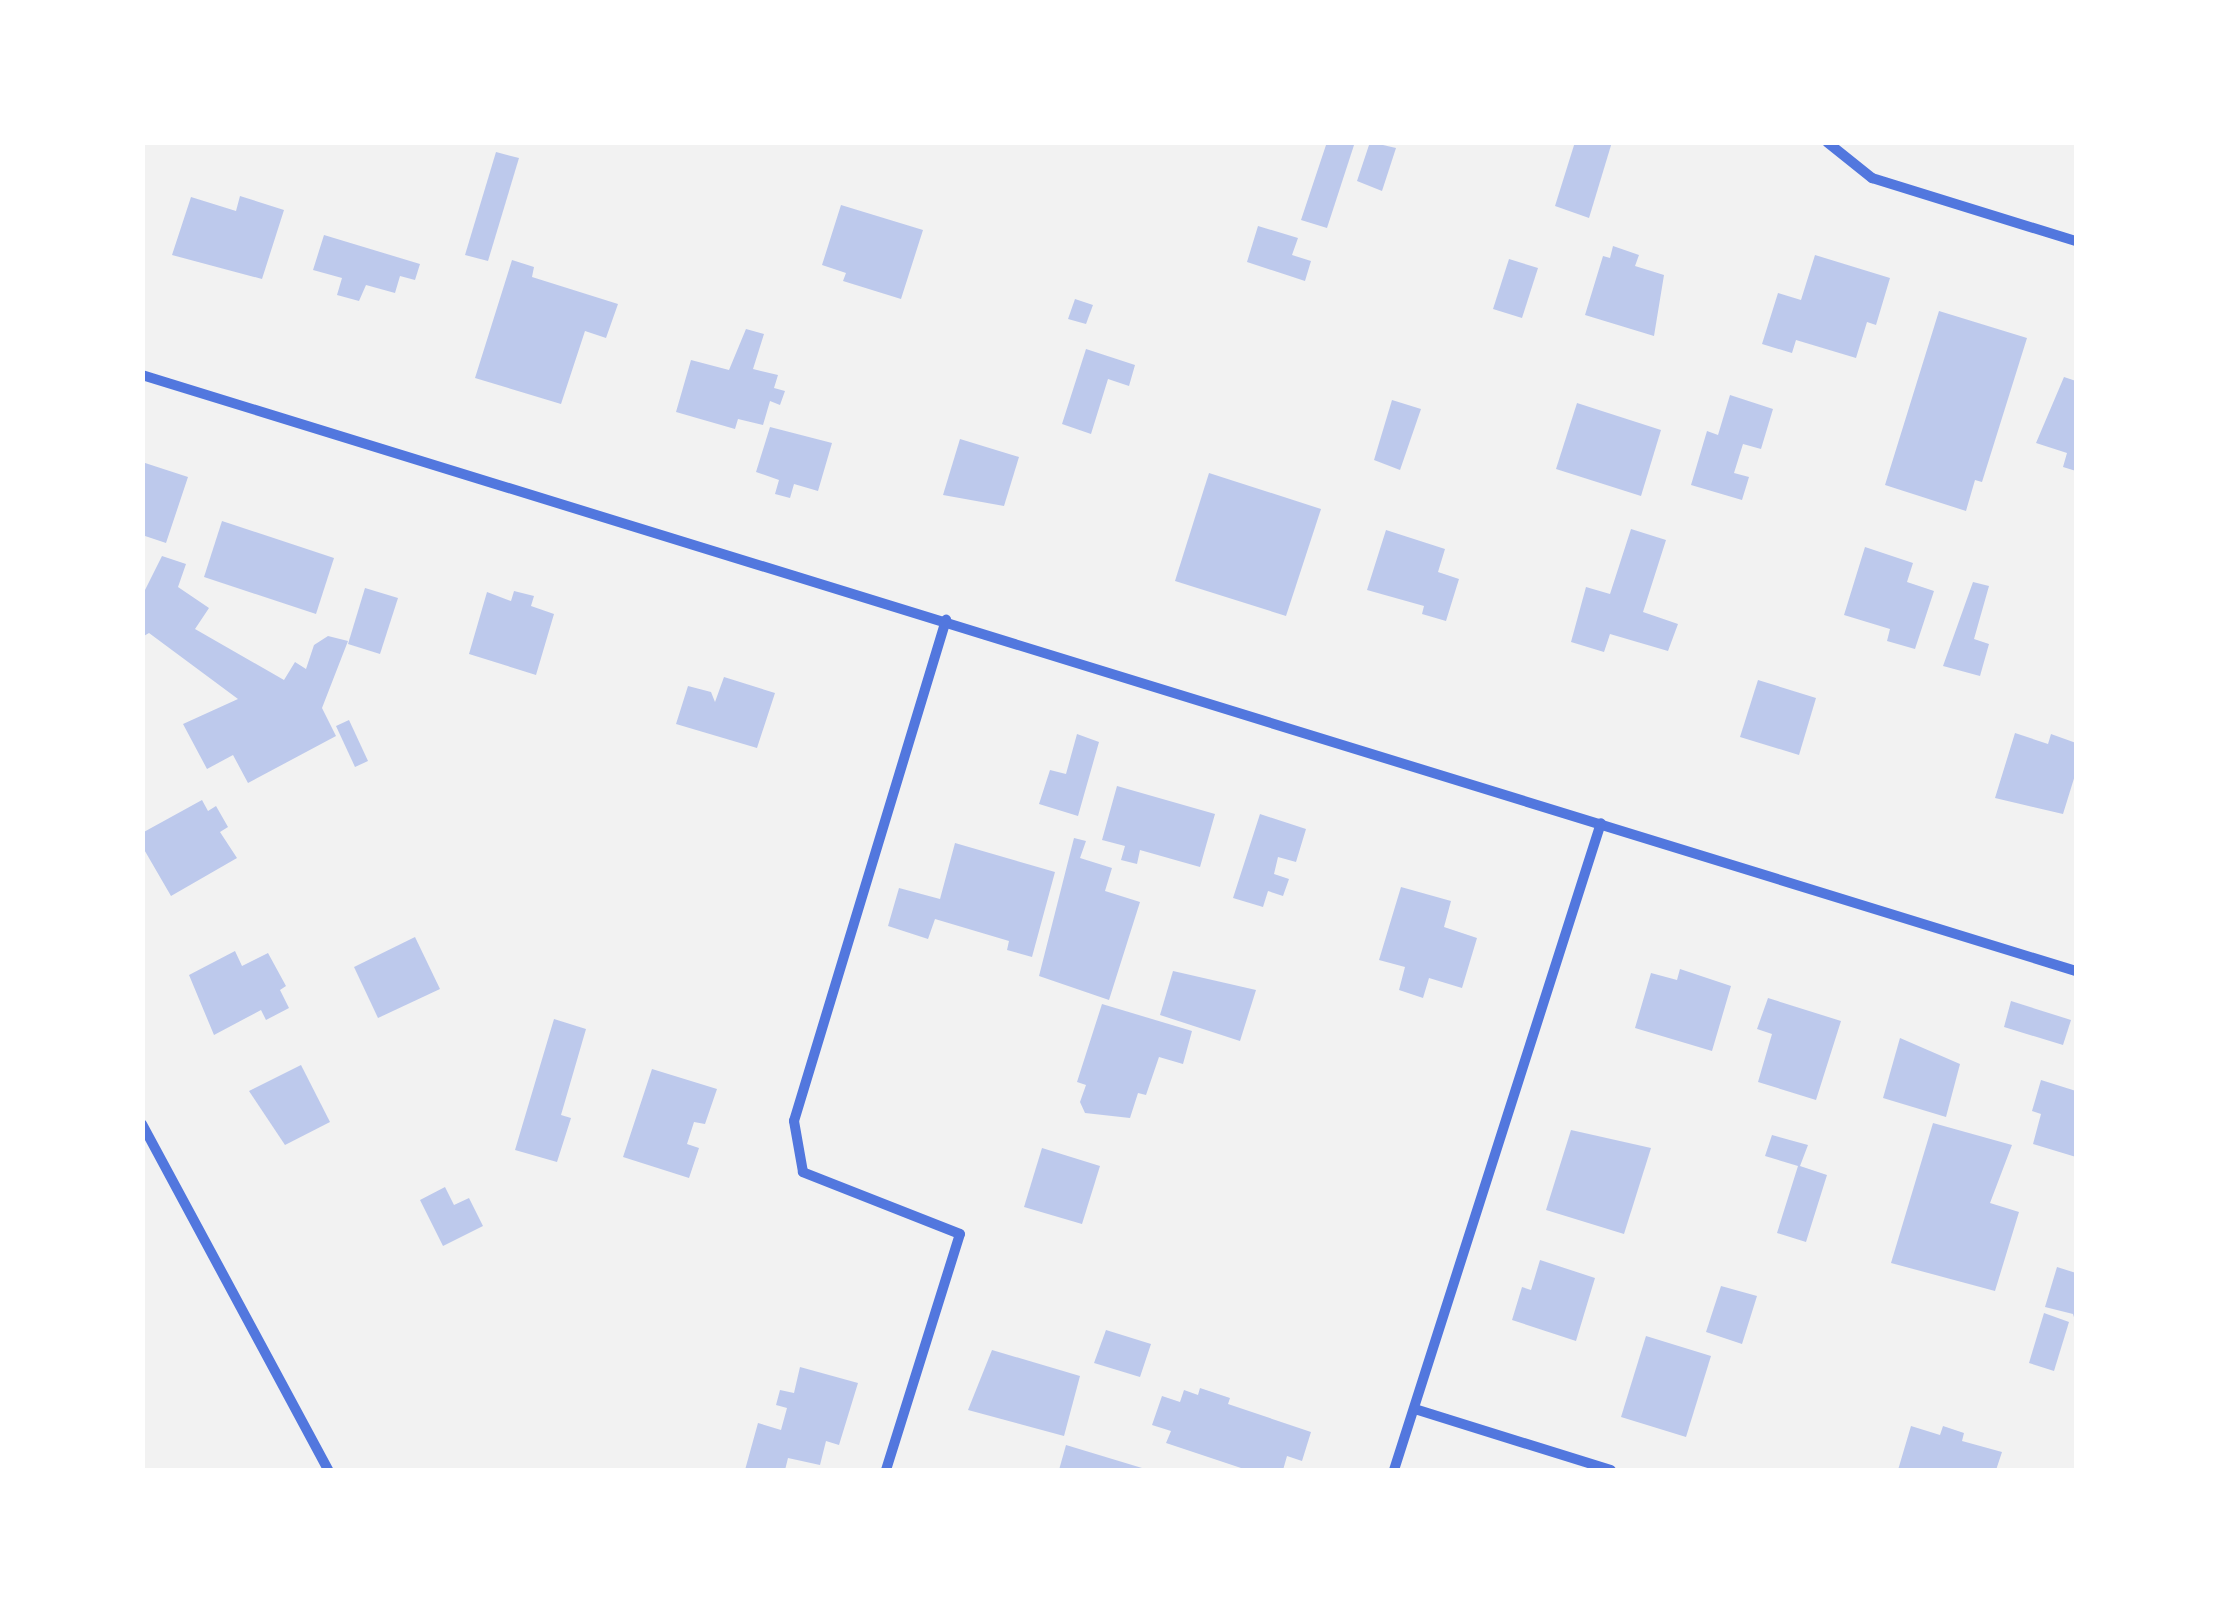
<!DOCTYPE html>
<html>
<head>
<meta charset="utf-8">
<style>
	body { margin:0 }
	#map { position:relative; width:2219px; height:1613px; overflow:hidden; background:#f2f2f2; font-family:Signika,sans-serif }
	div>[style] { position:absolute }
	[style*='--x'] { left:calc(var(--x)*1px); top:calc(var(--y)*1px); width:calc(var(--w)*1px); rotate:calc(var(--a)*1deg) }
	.building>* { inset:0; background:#bdc9ec }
	.minor>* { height:10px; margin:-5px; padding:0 5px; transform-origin:5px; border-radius:5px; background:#5277de }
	span { translate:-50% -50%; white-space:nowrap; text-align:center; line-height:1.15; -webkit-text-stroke:8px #fff; paint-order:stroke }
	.frame { position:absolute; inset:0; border:145px solid #fff; pointer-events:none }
</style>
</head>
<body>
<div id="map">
	<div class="building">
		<i style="clip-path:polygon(1327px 142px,1355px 142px,1327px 228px,1301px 220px)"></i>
		<i style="clip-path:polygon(1370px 142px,1396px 148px,1382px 191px,1357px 181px)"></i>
		<i style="clip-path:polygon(1575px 142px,1612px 142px,1589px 218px,1555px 206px)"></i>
		<i style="clip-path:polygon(496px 152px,519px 158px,488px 261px,465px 255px)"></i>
		<i style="clip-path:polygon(240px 196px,284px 210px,262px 279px,172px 255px,191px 197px,236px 211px)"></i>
		<i style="clip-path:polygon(841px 205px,923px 230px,901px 299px,843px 281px,846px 273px,822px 265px)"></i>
		<i style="clip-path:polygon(1258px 226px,1298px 238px,1292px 255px,1311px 261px,1305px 281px,1247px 262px)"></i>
		<i style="clip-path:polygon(324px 235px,420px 264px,415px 280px,400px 276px,395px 293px,366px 285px,359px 301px,337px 295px,342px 278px,313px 270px)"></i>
		<i style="clip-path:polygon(1613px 246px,1639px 255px,1635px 266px,1664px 275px,1654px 336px,1585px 315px,1603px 256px,1610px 258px)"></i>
		<i style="clip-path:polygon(1815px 255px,1890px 278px,1876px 325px,1867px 322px,1856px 358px,1796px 340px,1792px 353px,1762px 344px,1778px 293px,1801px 300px)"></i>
		<i style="clip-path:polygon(1509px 259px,1538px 268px,1522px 318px,1493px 309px)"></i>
		<i style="clip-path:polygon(512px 260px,534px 267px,532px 277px,618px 304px,606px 338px,585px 331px,561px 404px,475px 378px)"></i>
		<i style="clip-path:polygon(1075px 299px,1093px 305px,1086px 324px,1068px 319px)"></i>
		<i style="clip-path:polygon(1939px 311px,2027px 338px,1982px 482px,1975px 480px,1966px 511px,1885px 485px)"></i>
		<i style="clip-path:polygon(746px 329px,764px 334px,753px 369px,778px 375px,774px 388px,785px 391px,780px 405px,770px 401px,763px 425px,738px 419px,735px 429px,676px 412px,691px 360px,729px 370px)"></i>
		<i style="clip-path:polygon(1086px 349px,1135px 365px,1129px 386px,1108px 379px,1091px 434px,1062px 424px)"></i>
		<i style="clip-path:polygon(2064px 377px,2076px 381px,2076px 471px,2063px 467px,2067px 453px,2036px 443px)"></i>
		<i style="clip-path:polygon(1730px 395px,1773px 409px,1761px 449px,1743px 444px,1734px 473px,1749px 477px,1742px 500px,1691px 485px,1707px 431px,1718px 435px)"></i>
		<i style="clip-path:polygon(1392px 400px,1421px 409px,1400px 470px,1374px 460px)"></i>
		<i style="clip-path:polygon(1577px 403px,1661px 430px,1641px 496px,1556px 469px)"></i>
		<i style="clip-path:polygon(770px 427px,832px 443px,818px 491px,794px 484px,790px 498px,775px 494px,779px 480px,756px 472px)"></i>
		<i style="clip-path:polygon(960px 439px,1019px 457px,1004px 506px,943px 495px)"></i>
		<i style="clip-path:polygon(142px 462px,188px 477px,166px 543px,142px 535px)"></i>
		<i style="clip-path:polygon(1209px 473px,1321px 509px,1286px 616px,1175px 581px)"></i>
		<i style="clip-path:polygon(222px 521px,334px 558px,316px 614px,204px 577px)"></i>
		<i style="clip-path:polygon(1631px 529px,1666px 540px,1643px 612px,1678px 624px,1668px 651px,1610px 634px,1604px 652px,1571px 642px,1586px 587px,1610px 594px)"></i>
		<i style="clip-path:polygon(1386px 530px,1445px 549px,1438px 572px,1459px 579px,1446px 621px,1422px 614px,1424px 606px,1367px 590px)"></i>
		<i style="clip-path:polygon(1865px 547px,1913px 563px,1907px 582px,1934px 591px,1915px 649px,1887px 641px,1890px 629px,1844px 615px)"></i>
		<i style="clip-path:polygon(162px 556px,186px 564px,178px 587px,209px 608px,195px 629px,284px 680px,295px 662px,306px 669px,314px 645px,328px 636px,348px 641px,322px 708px,336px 736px,248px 783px,233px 755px,207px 769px,183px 724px,238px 699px,149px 633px,142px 637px,142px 596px)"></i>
		<i style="clip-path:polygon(1973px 582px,1989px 586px,1974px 639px,1989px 644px,1980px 676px,1943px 666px)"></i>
		<i style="clip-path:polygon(365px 588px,398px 598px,380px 654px,348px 644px)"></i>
		<i style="clip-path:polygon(514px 591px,534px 596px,531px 606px,554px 614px,536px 675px,469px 654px,487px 592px,511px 601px)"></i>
		<i style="clip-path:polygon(724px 677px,775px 693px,757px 748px,676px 724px,688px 686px,711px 692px,715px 702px)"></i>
		<i style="clip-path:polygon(1758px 680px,1816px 698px,1799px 755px,1740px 737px)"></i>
		<i style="clip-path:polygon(349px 720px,368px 761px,355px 767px,336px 726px)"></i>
		<i style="clip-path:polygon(2015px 733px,2048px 744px,2051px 734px,2076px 743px,2076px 772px,2063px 814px,1995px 798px)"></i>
		<i style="clip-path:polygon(1077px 734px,1099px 742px,1078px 816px,1039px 804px,1050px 770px,1066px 774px)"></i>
		<i style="clip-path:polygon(1117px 786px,1215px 814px,1200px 867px,1140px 850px,1137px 864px,1121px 860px,1125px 846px,1102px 840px)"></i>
		<i style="clip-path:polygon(202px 800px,208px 811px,216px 806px,228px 827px,220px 832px,237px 858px,171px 896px,142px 846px,142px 833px)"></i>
		<i style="clip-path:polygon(1260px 814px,1306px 829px,1296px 862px,1278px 857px,1274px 874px,1289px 879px,1283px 896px,1268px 891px,1263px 907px,1233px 898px)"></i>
		<i style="clip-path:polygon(1074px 838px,1086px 841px,1080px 858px,1112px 868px,1105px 891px,1140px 902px,1109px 1000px,1039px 976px)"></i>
		<i style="clip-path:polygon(955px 843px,1055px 872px,1032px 957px,1007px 950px,1009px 941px,935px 919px,928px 939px,888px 926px,899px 888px,940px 899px)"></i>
		<i style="clip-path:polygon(1401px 887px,1451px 901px,1444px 927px,1477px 938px,1462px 988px,1429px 978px,1423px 998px,1399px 990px,1405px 967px,1379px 960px)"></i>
		<i style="clip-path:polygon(415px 937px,440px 989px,378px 1018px,354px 967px)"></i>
		<i style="clip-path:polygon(235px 951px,242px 966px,268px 953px,286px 986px,280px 990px,289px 1008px,266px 1020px,261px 1010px,214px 1035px,189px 975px)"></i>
		<i style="clip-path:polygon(1680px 969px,1731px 986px,1712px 1051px,1635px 1028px,1651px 973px,1677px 980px)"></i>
		<i style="clip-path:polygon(1173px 971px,1256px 990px,1240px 1041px,1160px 1015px)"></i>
		<i style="clip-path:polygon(1768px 998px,1841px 1021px,1816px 1100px,1758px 1082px,1772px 1034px,1757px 1029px)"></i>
		<i style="clip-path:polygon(2011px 1001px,2071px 1020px,2063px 1045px,2004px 1027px)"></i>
		<i style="clip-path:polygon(1102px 1004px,1192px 1031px,1183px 1064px,1159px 1057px,1146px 1095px,1138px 1093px,1130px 1118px,1085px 1113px,1080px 1102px,1086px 1085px,1077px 1082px)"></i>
		<i style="clip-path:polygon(554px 1019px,586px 1029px,561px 1115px,571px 1118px,557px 1162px,515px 1150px)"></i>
		<i style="clip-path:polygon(1900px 1038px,1960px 1064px,1946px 1117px,1883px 1098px)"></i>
		<i style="clip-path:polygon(301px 1065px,330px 1122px,285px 1145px,249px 1091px)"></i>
		<i style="clip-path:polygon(652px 1069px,717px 1089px,705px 1124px,694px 1122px,687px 1144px,699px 1148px,689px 1178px,623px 1157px)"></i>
		<i style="clip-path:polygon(2041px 1080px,2076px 1091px,2076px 1157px,2033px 1144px,2041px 1114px,2032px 1111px)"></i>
		<i style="clip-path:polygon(1933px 1123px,2012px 1145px,1990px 1203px,2019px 1212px,1995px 1291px,1891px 1263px)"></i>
		<i style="clip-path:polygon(1571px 1130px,1651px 1148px,1624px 1234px,1546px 1210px)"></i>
		<i style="clip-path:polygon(1772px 1135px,1808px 1145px,1800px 1166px,1827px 1175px,1806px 1242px,1777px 1233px,1798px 1166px,1765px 1156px)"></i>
		<i style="clip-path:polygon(1042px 1148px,1100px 1166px,1082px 1224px,1024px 1207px)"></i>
		<i style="clip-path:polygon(445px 1187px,454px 1205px,469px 1198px,483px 1226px,443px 1246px,420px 1200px)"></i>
		<i style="clip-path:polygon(1540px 1260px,1595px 1278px,1576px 1341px,1512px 1320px,1522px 1287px,1531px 1290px)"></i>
		<i style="clip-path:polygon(2057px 1267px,2076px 1273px,2076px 1324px,2073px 1314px,2045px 1307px)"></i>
		<i style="clip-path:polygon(1721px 1286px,1757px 1296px,1742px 1344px,1706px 1332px)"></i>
		<i style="clip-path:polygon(2044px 1313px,2069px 1322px,2054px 1371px,2029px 1363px)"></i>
		<i style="clip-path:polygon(1106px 1330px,1151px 1344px,1140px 1377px,1094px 1363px)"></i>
		<i style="clip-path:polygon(1646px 1336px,1711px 1356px,1686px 1437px,1621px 1417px)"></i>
		<i style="clip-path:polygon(992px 1350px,1080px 1376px,1064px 1436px,968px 1410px)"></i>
		<i style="clip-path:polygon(800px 1367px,858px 1383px,839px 1445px,826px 1441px,820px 1465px,788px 1458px,785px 1470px,745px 1470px,758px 1423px,781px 1430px,787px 1408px,776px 1405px,780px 1390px,794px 1393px)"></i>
		<i style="clip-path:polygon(1200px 1388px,1230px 1398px,1228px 1404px,1311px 1432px,1302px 1461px,1287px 1456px,1283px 1470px,1247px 1470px,1166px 1443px,1171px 1431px,1152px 1425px,1162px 1396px,1180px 1402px,1184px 1390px,1198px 1395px)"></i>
		<i style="clip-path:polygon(1911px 1426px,1940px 1435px,1943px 1426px,1964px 1433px,1962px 1441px,2002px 1452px,1996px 1470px,1898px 1470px)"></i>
		<i style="clip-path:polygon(1066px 1445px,1142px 1468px,1141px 1470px,1059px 1470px)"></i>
	</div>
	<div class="minor">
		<i style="--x:1827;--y:142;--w:58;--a:38.7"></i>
		<i style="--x:1872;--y:178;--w:214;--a:17.2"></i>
		<i style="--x:142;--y:375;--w:2024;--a:17.13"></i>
		<i style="--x:142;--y:1124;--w:393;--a:61.7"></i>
		<i style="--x:1418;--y:1410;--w:202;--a:17.3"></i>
		<i style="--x:886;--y:1470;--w:247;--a:-72.6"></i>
		<i style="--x:960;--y:1234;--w:169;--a:-158.5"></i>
		<i style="--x:803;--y:1172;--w:52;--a:-100"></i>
		<i style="--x:794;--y:1121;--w:524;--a:-73.12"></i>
		<i style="--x:1394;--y:1470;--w:679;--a:-72.26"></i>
	</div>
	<div class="frame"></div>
</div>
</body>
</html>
